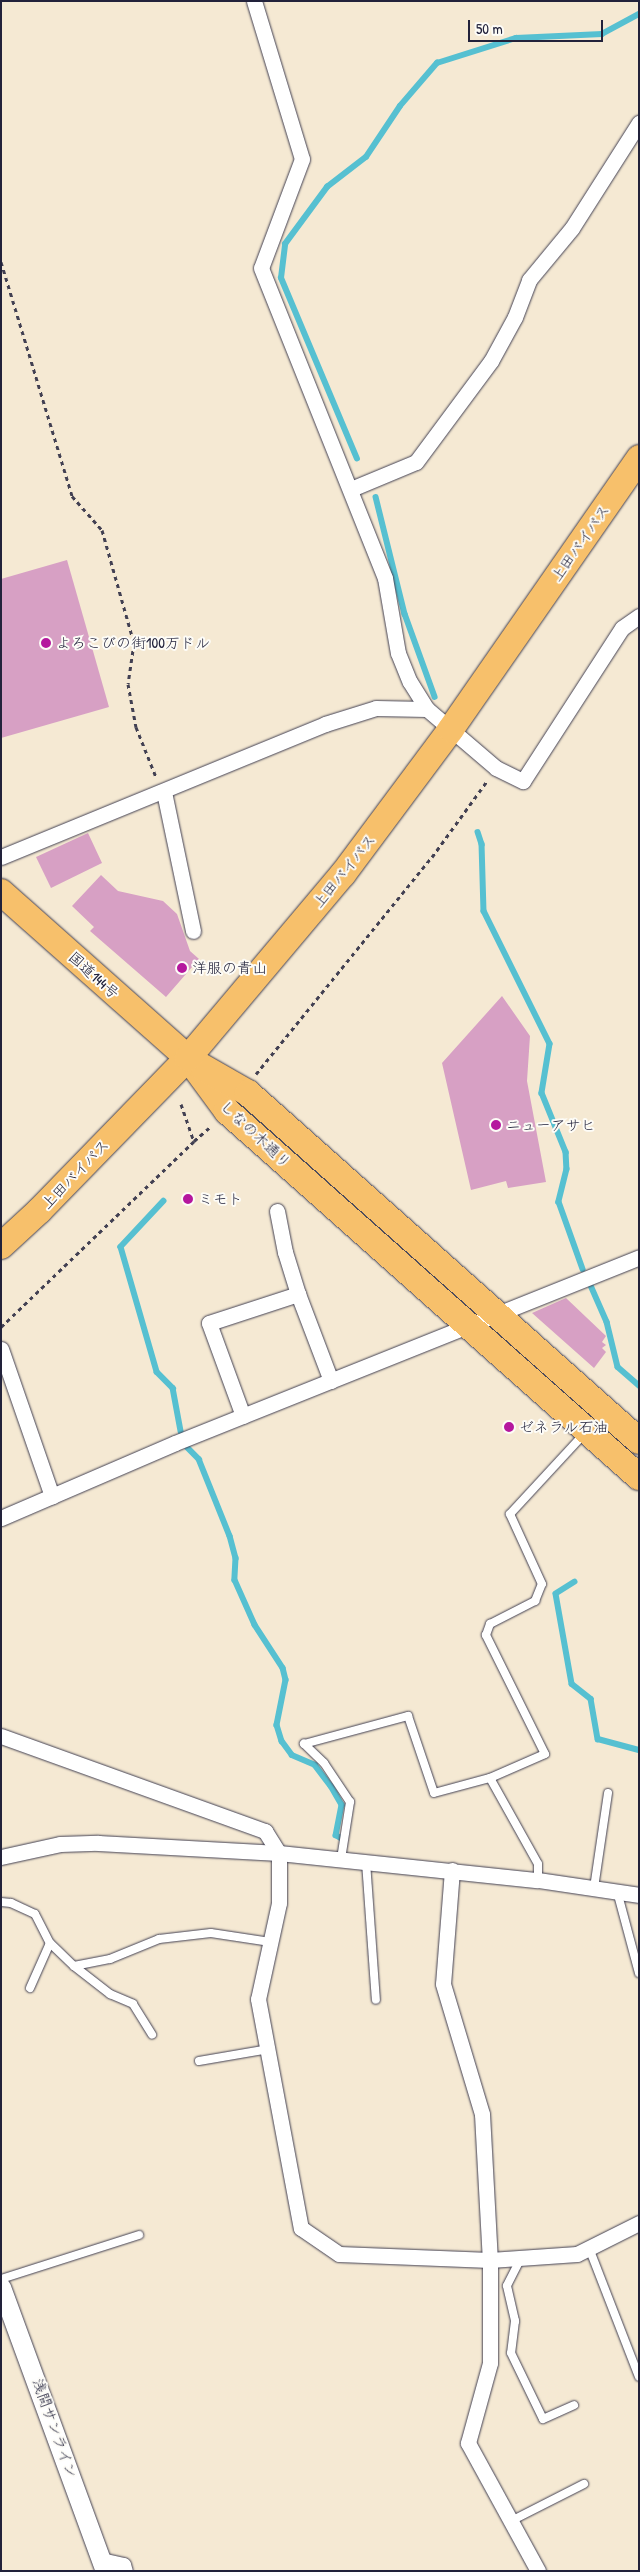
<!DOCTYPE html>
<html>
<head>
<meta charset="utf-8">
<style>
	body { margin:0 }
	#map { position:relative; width:640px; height:2572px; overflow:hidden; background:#f5e9d3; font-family:"Patrick Hand","Klee One",sans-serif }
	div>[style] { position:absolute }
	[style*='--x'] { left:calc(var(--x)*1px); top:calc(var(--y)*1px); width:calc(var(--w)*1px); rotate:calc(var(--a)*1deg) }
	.stream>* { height:5.5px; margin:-2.75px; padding:0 2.75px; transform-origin:2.75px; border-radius:2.75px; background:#56c0d1 }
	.building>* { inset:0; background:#d7a0c4 }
	.path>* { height:3px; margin-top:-1.5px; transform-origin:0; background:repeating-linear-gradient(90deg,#424052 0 4px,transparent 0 8px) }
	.roads { filter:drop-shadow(0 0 1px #424052) drop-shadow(0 0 1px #424052) }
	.service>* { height:8px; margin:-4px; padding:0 4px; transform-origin:4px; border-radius:4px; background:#fff }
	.minor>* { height:15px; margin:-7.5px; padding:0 7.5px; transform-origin:7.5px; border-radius:7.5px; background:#fff }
	.tertiary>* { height:19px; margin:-9.5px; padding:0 9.5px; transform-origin:9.5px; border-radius:9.5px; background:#fff }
	.trunk>* { height:26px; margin:-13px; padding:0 13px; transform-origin:13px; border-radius:13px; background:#f7c06b }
	.dots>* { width:14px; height:14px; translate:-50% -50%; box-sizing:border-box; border:2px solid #fdfcf7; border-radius:50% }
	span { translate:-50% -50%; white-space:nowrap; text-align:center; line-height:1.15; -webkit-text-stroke:4px #fdfcf7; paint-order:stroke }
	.street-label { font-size:15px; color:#22223b }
	.poi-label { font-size:15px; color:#22223b }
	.left { translate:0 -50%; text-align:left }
	.frame { position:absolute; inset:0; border:2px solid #22223b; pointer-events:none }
	.scale { position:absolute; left:468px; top:20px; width:135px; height:22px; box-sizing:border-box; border:2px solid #22223b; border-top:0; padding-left:6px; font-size:15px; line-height:18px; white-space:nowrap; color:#22223b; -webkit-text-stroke:4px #fdfcf7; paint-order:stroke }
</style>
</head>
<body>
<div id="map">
	<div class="stream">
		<i style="--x:357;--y:459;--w:196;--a:-112.8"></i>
		<i style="--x:281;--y:278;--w:34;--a:-83"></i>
		<i style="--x:285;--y:244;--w:71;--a:-53.6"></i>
		<i style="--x:327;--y:187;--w:49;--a:-37.6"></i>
		<i style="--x:366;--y:157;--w:61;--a:-56.3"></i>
		<i style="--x:400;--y:106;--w:57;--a:-49.3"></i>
		<i style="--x:437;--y:63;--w:83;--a:-17.6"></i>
		<i style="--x:516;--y:38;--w:86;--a:-2.7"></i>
		<i style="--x:602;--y:34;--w:42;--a:-28.4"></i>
		<i style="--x:376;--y:497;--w:121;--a:76.1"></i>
		<i style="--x:405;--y:614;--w:88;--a:70.1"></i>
		<i style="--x:478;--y:832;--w:13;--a:72"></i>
		<i style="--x:482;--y:844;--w:67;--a:88.3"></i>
		<i style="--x:484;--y:911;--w:148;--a:63.6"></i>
		<i style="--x:550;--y:1044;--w:50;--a:99.3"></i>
		<i style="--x:542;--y:1093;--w:64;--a:67.9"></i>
		<i style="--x:566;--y:1152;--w:17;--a:87"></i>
		<i style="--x:567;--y:1169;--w:34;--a:104"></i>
		<i style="--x:559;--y:1202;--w:71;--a:70.3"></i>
		<i style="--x:164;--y:1201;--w:63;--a:133.1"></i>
		<i style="--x:121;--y:1247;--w:130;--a:73.9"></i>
		<i style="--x:157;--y:1372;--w:23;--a:45"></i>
		<i style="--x:173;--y:1388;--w:44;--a:79.5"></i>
		<i style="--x:589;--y:1281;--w:45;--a:66.3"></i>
		<i style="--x:607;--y:1322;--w:46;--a:76.3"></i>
		<i style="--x:618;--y:1367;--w:28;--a:41"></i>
		<i style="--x:188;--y:1448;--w:16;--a:45"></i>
		<i style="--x:199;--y:1459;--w:83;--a:68.1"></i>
		<i style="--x:230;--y:1536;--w:23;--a:75"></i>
		<i style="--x:236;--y:1558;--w:22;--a:93"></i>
		<i style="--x:235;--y:1580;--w:49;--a:66"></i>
		<i style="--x:255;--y:1625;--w:51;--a:56.9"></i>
		<i style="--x:283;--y:1668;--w:12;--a:76"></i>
		<i style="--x:286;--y:1680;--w:46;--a:101.3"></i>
		<i style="--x:277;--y:1725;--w:17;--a:73"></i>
		<i style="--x:282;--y:1741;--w:17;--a:54"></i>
		<i style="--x:292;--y:1755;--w:25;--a:23"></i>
		<i style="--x:315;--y:1765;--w:26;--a:53"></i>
		<i style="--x:331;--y:1786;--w:22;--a:60"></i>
		<i style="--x:342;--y:1805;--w:31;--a:101"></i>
		<i style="--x:336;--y:1835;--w:6;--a:31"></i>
		<i style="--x:575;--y:1582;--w:22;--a:148"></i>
		<i style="--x:556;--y:1594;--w:91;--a:79.9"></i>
		<i style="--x:572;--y:1684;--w:24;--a:38"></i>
		<i style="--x:591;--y:1699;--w:41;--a:80.1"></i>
		<i style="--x:598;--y:1739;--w:42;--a:15"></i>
	</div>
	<div class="building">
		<i style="clip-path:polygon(67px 560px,109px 707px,1px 738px,1px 579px)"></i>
		<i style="clip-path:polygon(88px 833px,102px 863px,51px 888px,36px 857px)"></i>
		<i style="clip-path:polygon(101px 875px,118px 891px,163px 901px,177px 914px,190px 951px,199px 959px,166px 997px,90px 931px,94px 927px,72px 906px)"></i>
		<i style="clip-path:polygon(502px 996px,530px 1036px,527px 1081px,546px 1182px,508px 1188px,506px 1181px,471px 1190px,442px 1063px)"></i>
		<i style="clip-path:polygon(566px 1298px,606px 1336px,602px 1342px,606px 1345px,602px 1348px,606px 1352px,594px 1368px,532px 1313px)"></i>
	</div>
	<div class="path">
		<i style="--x:1;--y:262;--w:245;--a:73.1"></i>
		<i style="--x:72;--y:496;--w:45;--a:48.6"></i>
		<i style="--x:102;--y:530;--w:117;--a:74.2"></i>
		<i style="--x:134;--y:643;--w:41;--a:98.3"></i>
		<i style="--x:128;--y:684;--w:44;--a:79.5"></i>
		<i style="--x:136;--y:727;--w:54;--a:68.2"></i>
		<i style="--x:256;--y:1074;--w:279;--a:-51"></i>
		<i style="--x:432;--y:857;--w:94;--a:-54.1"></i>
		<i style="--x:181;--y:1104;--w:39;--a:71"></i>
		<i style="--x:194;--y:1141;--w:23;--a:-41"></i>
		<i style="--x:1;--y:1327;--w:268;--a:-43.9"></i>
	</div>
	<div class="roads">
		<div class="service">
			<i style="--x:490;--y:1778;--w:98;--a:60.8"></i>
			<i style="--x:538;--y:1864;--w:16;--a:90"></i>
			<i style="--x:341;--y:1859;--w:58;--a:-81"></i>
			<i style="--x:350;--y:1802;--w:47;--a:-123.7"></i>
			<i style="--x:324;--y:1763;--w:28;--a:-136"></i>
			<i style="--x:304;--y:1744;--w:108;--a:-15.1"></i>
			<i style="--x:408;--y:1716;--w:81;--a:71.3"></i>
			<i style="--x:434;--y:1793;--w:58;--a:-15"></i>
			<i style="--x:490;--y:1778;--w:60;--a:-23.6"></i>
			<i style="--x:545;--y:1754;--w:133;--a:-116.4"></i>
			<i style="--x:486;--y:1635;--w:12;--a:-70"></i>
			<i style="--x:490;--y:1624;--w:51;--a:-27.1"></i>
			<i style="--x:535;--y:1601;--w:18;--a:-68"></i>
			<i style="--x:542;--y:1584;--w:77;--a:-114.6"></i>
			<i style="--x:510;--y:1514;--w:109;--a:-47.2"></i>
			<i style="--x:366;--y:1862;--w:138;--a:85.9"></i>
			<i style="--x:594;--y:1888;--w:96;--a:-81.6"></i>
			<i style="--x:617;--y:1891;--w:85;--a:75"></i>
			<i style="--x:1;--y:1902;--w:10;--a:6"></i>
			<i style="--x:11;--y:1903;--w:26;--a:25"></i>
			<i style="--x:35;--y:1914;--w:33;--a:63"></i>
			<i style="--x:50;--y:1943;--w:33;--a:44"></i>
			<i style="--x:74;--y:1966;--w:37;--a:-11"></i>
			<i style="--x:110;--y:1959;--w:53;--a:-22.2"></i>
			<i style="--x:159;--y:1939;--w:52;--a:-6.6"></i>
			<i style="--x:211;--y:1933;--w:60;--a:8.7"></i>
			<i style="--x:74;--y:1966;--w:46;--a:37.9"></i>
			<i style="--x:110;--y:1994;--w:25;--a:23"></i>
			<i style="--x:133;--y:2004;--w:36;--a:58"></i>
			<i style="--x:30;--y:1988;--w:49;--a:-66"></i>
			<i style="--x:199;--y:2061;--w:71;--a:-9.7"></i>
			<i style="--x:589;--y:2248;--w:138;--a:68.8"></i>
			<i style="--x:521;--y:2258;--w:31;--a:117"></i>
			<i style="--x:507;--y:2286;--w:36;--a:77"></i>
			<i style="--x:515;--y:2321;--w:32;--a:97"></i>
			<i style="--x:511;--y:2353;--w:73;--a:64.1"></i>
			<i style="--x:543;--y:2419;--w:34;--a:-24"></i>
			<i style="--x:1;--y:2279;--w:145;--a:-17.7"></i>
			<i style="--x:511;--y:2521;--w:82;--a:-26.9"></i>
		</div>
		<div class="minor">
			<i style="--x:254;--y:1;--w:165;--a:73.1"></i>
			<i style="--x:302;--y:159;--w:116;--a:110.6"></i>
			<i style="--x:261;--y:268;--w:334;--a:68.2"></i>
			<i style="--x:385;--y:578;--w:76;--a:80.2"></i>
			<i style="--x:398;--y:653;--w:31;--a:68"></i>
			<i style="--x:410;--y:682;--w:32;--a:58"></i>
			<i style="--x:427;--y:709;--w:91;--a:40.5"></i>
			<i style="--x:496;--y:768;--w:30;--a:26"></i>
			<i style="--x:523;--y:781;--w:182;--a:-57.1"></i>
			<i style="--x:622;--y:628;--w:21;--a:-35"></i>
			<i style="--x:351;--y:489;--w:70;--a:-22.6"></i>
			<i style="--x:416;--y:462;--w:126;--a:-53.4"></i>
			<i style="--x:491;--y:361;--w:50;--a:-61.4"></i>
			<i style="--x:515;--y:317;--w:40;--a:-69"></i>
			<i style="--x:529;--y:280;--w:67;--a:-50.4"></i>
			<i style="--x:572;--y:228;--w:125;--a:-57.5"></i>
			<i style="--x:164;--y:792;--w:142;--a:78.2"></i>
			<i style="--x:1;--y:857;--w:350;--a:-22.3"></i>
			<i style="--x:325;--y:724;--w:53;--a:-17.4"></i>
			<i style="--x:376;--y:708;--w:51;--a:1.1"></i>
			<i style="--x:277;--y:1211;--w:42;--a:79"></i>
			<i style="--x:285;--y:1252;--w:44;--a:72.8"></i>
			<i style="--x:298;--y:1294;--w:93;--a:69.2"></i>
			<i style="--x:1;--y:1349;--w:156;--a:70.9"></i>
			<i style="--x:243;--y:1416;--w:99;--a:-110.1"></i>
			<i style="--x:209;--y:1323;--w:94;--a:-18"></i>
			<i style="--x:1;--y:1518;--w:189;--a:-23.3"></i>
			<i style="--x:175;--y:1443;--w:500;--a:-21.8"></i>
			<i style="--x:1;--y:1736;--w:281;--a:19.8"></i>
			<i style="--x:265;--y:1831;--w:26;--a:58"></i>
			<i style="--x:279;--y:1853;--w:50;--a:90"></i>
			<i style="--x:279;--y:1903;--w:98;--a:102.3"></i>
			<i style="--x:258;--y:1999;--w:233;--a:79.4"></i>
			<i style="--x:301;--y:2228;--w:46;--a:34.4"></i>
			<i style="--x:339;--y:2254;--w:151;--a:2.3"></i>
			<i style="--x:490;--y:2260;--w:87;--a:-3.9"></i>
			<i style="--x:577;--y:2254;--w:69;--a:-26.6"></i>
			<i style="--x:1;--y:1857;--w:60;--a:-12.4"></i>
			<i style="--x:60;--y:1844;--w:38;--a:-2"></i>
			<i style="--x:98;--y:1843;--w:181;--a:3.2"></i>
			<i style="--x:279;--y:1853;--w:260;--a:6"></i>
			<i style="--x:538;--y:1880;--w:102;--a:8.4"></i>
			<i style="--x:452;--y:1870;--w:114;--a:94.5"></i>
			<i style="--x:443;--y:1984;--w:136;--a:73.3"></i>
			<i style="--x:482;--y:2114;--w:146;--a:86.9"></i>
			<i style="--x:490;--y:2260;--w:103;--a:90"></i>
			<i style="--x:490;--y:2363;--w:83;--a:105.4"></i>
			<i style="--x:468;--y:2443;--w:146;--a:61.3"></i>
			<i style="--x:101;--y:2560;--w:23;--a:13"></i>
			<i style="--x:123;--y:2565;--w:6;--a:72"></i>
		</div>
		<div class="tertiary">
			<i style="--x:1;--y:2287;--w:302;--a:69.9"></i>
		</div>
		<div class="trunk">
			<i style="--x:1;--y:892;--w:250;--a:41.6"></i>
			<i style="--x:188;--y:1058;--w:66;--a:53.7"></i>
			<i style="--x:227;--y:1111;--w:551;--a:41.62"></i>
			<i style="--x:199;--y:1065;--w:56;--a:29.7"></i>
			<i style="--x:248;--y:1093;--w:523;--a:41.67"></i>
			<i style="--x:1;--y:1246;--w:52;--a:-42.6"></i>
			<i style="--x:39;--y:1211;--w:214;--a:-45.8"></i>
			<i style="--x:188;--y:1058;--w:241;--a:-49.9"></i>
			<i style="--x:343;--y:874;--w:181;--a:-53.3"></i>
			<i style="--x:451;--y:729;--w:330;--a:-55.2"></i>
		</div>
	</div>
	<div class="dots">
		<i style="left:46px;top:643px;background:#b5179e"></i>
		<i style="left:182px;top:968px;background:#b5179e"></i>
		<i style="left:496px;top:1125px;background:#b5179e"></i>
		<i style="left:188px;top:1199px;background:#b5179e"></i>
		<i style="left:509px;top:1427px;background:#b5179e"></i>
	</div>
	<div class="street-label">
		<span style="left:580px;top:543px;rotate:-55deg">上田バイパス</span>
		<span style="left:344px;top:871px;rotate:-51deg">上田バイパス</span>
		<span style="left:94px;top:975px;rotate:42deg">国道144号</span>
		<span style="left:256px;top:1134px;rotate:43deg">しなの木通り</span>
		<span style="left:75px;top:1174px;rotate:-46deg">上田バイパス</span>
		<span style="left:55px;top:2428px;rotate:70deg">浅間サンライン</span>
	</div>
	<div class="poi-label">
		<span class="left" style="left:56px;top:643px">よろこびの街100万ドル</span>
		<span class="left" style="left:192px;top:968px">洋服の青山</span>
		<span class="left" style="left:506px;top:1125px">ニューアサヒ</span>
		<span class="left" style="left:198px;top:1199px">ミモト</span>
		<span class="left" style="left:519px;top:1427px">ゼネラル石油</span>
	</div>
	<div class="frame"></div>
	<div class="scale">50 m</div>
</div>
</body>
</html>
